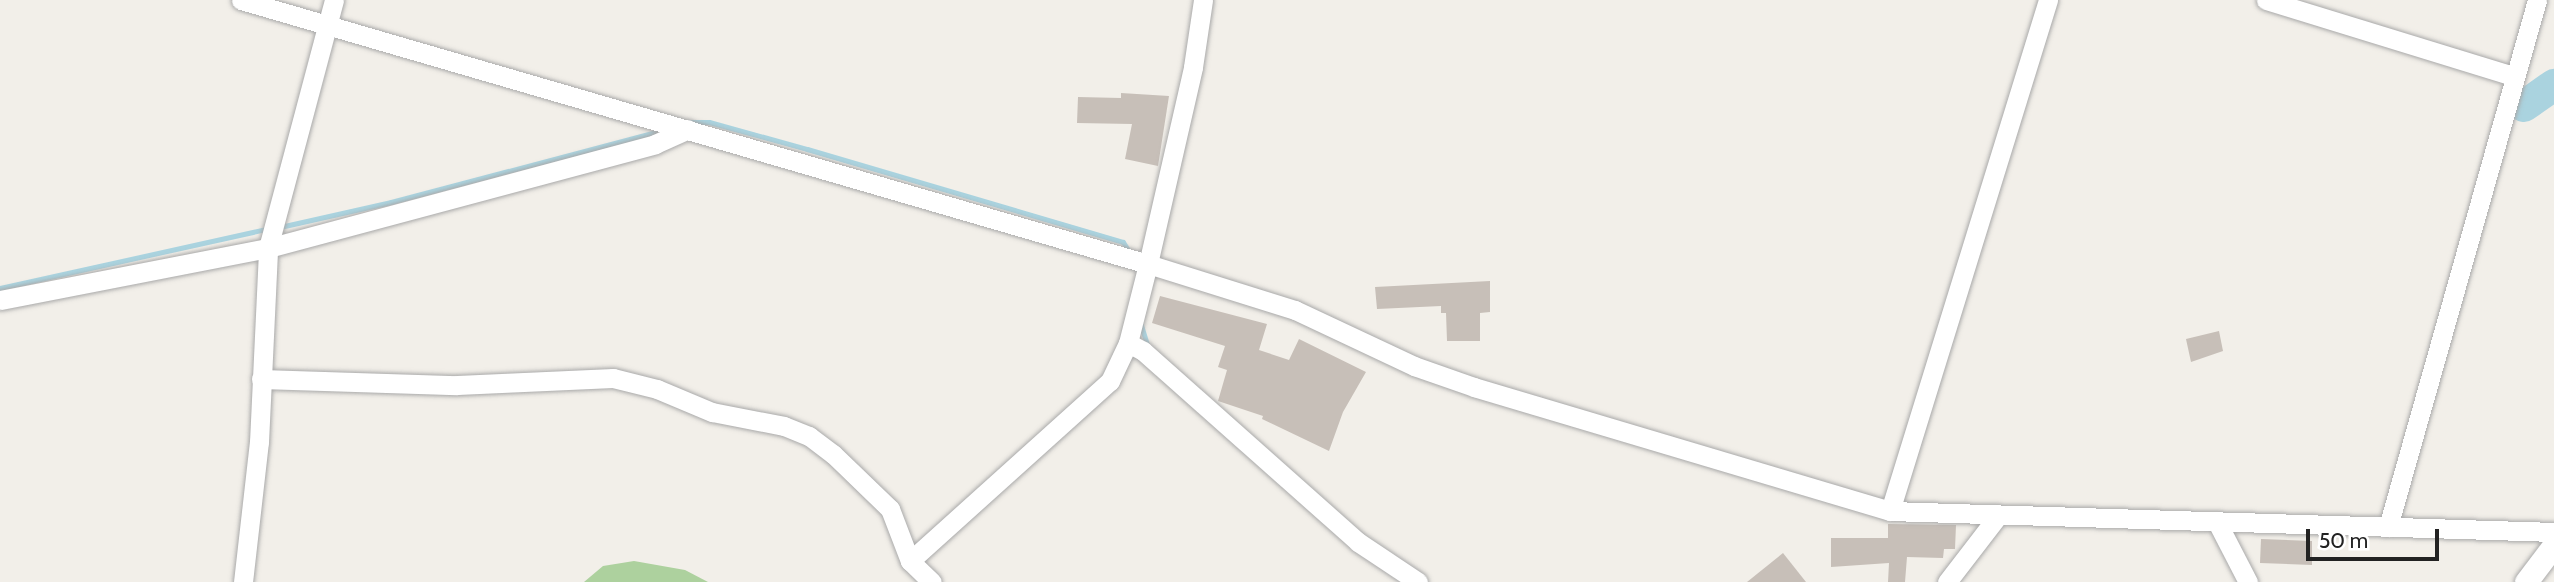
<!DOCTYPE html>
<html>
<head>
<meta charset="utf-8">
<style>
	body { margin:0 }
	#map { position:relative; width:2554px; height:582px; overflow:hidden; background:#f2efe9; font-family:Cabin,sans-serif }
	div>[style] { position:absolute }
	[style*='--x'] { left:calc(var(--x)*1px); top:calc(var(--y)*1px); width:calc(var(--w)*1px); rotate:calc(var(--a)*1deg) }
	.forest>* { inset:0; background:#add19e }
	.stream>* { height:5px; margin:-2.5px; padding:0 2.5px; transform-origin:2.5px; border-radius:2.5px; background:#aad3df }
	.river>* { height:32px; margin:-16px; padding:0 16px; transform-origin:16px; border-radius:16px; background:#aad3df }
	.building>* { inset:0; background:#c7bfb8 }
	.roads { filter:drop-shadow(0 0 2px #a9a9a9) drop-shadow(0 0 2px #a9a9a9) }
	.minor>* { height:19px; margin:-9.5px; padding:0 9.5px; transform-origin:9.5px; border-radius:9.5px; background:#fff }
	.tertiary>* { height:23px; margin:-11.5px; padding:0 11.5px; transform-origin:11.5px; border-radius:11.5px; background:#fff }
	span { translate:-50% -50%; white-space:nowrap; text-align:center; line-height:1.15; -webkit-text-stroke:5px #fff; paint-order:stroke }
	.scale { position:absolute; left:2306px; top:529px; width:133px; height:32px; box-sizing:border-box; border:4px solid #222; border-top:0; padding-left:9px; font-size:21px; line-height:24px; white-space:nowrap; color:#222; -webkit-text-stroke:5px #fff; paint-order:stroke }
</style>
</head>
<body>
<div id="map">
	<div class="forest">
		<i style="clip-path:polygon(634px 561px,685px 570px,708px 582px,584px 582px,603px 566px)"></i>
	</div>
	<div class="stream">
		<i style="--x:690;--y:122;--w:19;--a:0"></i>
		<i style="--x:709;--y:122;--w:102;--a:15.4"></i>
		<i style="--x:807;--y:149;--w:329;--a:16.4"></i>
		<i style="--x:1123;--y:242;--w:13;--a:58"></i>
		<i style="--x:280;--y:227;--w:114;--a:-12.7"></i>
		<i style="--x:391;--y:202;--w:282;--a:-14.8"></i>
		<i style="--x:0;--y:288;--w:273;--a:-12.5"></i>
		<i style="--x:1141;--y:325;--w:21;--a:73"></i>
	</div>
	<div class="river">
		<i style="--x:2524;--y:106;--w:37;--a:-35"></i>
	</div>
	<div class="building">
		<i style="clip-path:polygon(1121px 93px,1169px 96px,1158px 166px,1125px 159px,1132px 124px,1077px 123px,1078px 97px,1121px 98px)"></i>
		<i style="clip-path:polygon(1490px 281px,1490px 312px,1480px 313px,1480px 341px,1447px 341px,1446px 313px,1441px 313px,1441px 306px,1377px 309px,1375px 287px)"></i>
		<i style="clip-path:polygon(1160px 296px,1267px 324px,1259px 350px,1289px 360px,1299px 339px,1366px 372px,1343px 412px,1329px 451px,1262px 419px,1263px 416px,1218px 401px,1227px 370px,1218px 367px,1225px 346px,1152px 323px)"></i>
		<i style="clip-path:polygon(2219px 331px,2223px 351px,2191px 362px,2186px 339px)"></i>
		<i style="clip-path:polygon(1888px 524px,1956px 525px,1955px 549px,1944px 549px,1943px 558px,1907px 557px,1905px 582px,1888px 582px,1889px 563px,1831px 567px,1831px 538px,1888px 538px)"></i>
		<i style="clip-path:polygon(2261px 539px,2312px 541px,2312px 565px,2260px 563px)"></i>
		<i style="clip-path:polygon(1783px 553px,1806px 582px,1747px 582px)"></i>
	</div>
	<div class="roads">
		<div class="minor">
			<i style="--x:241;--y:0;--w:945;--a:16.23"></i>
			<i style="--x:1148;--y:264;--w:154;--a:17.4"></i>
			<i style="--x:1295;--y:310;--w:132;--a:25.2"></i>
			<i style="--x:1414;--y:366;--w:64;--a:19.3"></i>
			<i style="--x:1474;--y:387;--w:434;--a:16.6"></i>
			<i style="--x:1890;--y:511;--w:664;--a:1.81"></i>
			<i style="--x:2266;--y:0;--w:258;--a:17.1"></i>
			<i style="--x:0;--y:300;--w:273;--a:-11"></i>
			<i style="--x:268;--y:248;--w:401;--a:-15"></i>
			<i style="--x:655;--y:144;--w:36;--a:-24"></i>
			<i style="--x:1128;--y:343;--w:17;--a:28"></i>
			<i style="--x:1143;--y:351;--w:288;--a:41.6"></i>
			<i style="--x:1358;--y:542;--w:72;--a:33.7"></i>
			<i style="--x:261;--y:379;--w:196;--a:1.8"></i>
			<i style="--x:457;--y:385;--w:156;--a:-2.6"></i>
			<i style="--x:613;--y:378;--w:45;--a:14"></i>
			<i style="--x:657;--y:389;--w:60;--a:22.7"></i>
			<i style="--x:712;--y:412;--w:73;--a:11"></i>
			<i style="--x:784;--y:426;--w:27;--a:22"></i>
			<i style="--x:809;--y:436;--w:30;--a:37"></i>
			<i style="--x:833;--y:454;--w:79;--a:44"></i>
			<i style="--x:890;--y:509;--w:56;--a:69"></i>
			<i style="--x:910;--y:561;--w:30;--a:44"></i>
			<i style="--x:1890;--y:511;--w:535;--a:-72.82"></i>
			<i style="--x:2217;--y:522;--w:68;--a:62.7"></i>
			<i style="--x:2388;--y:527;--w:548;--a:-74.21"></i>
			<i style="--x:910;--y:561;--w:269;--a:-42"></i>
			<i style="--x:1110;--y:381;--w:42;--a:-64.7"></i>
			<i style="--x:1128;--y:343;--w:81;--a:-75.8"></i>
			<i style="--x:1148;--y:264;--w:202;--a:-77.1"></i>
			<i style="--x:1193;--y:67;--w:68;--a:-81.5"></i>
			<i style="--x:243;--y:582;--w:141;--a:-83.5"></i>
			<i style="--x:259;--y:442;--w:194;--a:-87.3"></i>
			<i style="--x:268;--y:248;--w:257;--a:-75.1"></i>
			<i style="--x:1947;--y:582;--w:82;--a:-52.4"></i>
		</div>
		<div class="tertiary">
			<i style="--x:2526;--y:582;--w:46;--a:-52.9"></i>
		</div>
	</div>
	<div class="scale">50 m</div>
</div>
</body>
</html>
